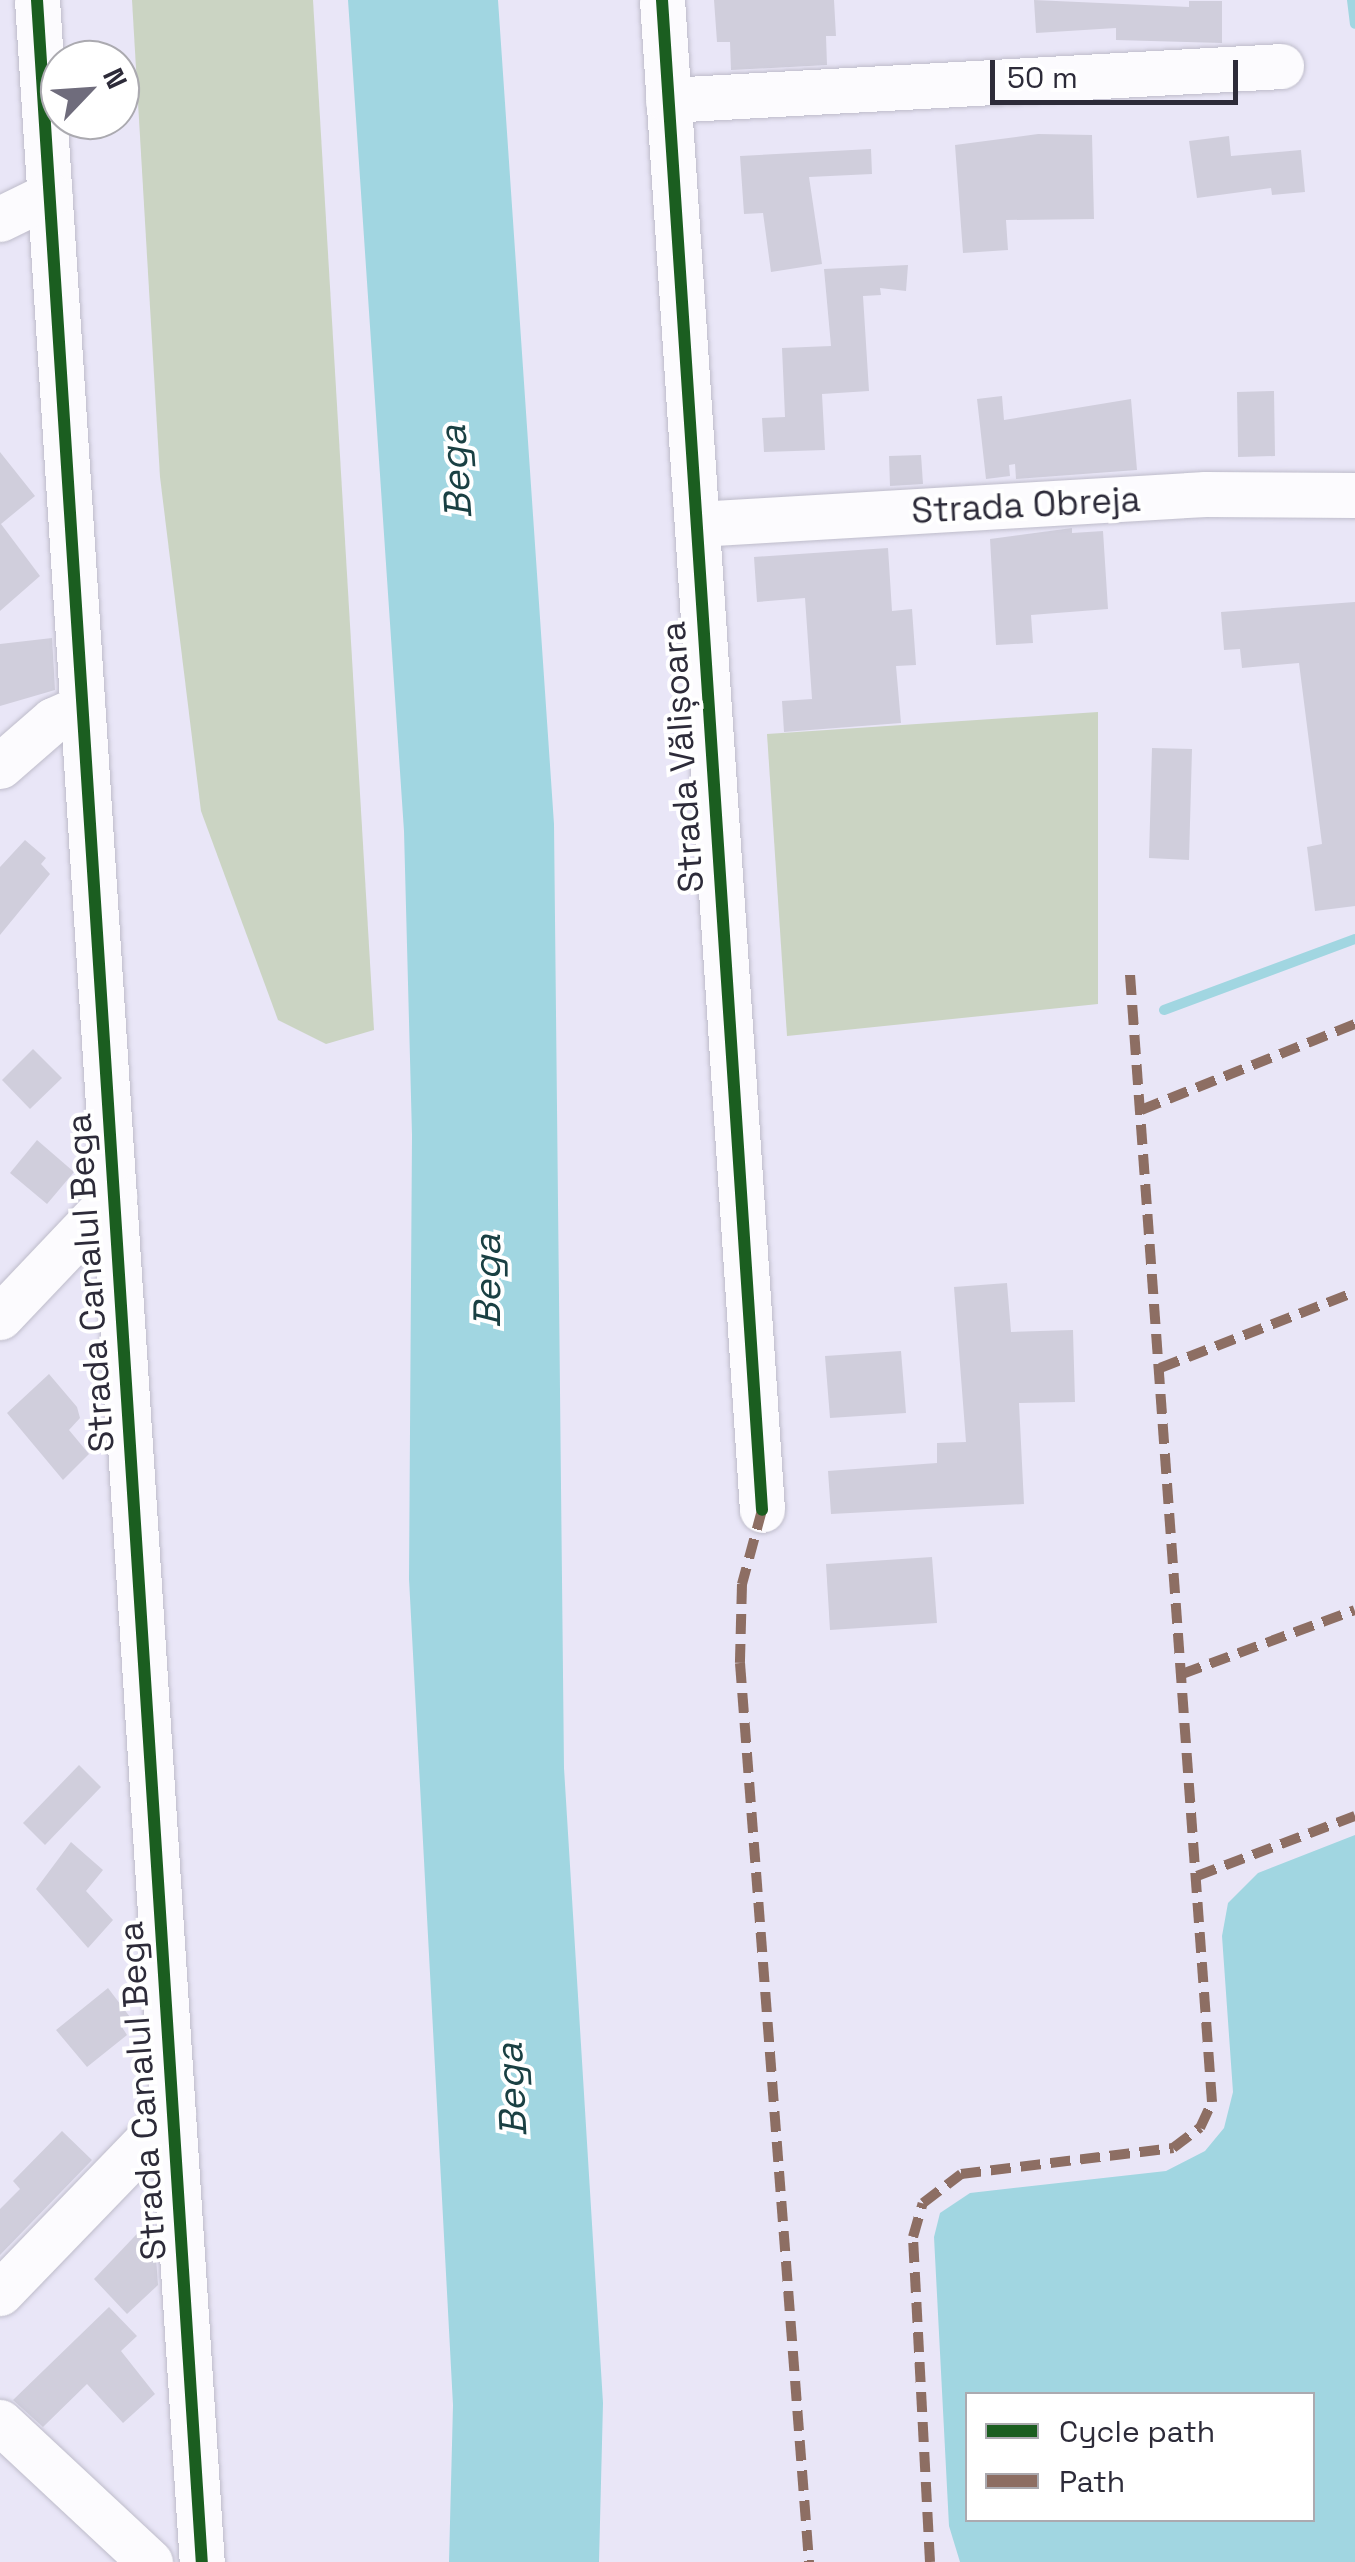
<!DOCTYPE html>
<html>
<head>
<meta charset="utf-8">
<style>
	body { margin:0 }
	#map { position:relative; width:1355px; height:2562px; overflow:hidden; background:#e9e6f7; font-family:"Space Grotesk",sans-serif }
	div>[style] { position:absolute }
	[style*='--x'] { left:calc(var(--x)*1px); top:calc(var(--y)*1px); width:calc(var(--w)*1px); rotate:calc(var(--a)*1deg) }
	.green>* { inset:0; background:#cbd4c3 }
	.water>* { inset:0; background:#a1d6e1 }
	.stream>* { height:10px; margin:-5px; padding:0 5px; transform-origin:5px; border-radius:5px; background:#a1d6e1 }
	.building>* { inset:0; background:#d0cedc }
	.roads { filter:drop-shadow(0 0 2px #bebcca) drop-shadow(0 0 2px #bebcca) }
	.minor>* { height:45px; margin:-22.5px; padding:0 22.5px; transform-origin:22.5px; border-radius:22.5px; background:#fcfbfe }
	.quiet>* { height:10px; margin-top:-5px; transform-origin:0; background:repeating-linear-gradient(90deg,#8d6e63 0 20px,transparent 0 30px) }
	.cycleway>* { height:12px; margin:-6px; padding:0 6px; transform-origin:6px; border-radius:6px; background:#1b5e20 }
	span { translate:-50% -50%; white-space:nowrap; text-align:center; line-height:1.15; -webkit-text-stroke:8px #fff; paint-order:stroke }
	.street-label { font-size:35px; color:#2d2b39 }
	.water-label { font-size:38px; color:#1a4043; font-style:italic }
	.legend { position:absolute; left:965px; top:2392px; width:350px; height:130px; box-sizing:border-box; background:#fff; border:2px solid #abaab0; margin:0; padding:12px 18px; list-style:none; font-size:30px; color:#2d2b39 }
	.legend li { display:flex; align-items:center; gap:20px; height:50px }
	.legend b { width:50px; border:2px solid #abaab0 }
	.north { position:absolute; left:40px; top:40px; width:100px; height:100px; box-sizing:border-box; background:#fff; border:2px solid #abaab0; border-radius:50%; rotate:65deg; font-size:28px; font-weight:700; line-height:40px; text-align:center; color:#2d2b39 }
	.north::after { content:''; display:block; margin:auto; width:35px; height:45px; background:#6f6c7c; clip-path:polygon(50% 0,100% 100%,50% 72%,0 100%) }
	.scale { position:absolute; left:990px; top:60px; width:248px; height:45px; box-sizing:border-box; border:5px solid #2d2b39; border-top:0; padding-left:12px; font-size:30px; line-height:35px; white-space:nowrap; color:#2d2b39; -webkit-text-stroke:8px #fff; paint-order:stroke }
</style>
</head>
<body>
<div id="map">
	<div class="green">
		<i style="clip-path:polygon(132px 0,313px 0,374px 1030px,326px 1044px,278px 1020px,201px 811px,160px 477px)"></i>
		<i style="clip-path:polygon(1098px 712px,1098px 1004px,787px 1036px,767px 734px)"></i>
	</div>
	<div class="water">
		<i style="clip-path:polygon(348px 0,498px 0,554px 824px,564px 1768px,603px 2403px,599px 2562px,449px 2562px,453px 2405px,409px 1579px,412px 1135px,404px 831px)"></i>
		<i style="clip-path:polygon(evenodd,1355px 1835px,1355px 2562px,960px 2562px,949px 2526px,934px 2237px,940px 2213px,970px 2193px,1166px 2171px,1205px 2151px,1224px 2128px,1233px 2092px,1222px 1936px,1228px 1903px,1258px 1873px,1355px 1835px,968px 2394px,1312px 2394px,1312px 2520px,968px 2520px,968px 2394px)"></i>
	</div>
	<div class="stream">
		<i style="--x:1352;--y:0;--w:24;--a:83"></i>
		<i style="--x:1164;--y:1010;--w:204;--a:-20.4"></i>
	</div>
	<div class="building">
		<i style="clip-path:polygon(714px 0,834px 0,836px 36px,826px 36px,827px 65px,731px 70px,730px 42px,717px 42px)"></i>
		<i style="clip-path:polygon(1034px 0,1189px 7px,1189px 1px,1222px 1px,1222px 43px,1116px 40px,1116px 28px,1036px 33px)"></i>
		<i style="clip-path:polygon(1038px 134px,1092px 135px,1094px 219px,1006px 220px,1008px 250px,963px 253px,955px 145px)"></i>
		<i style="clip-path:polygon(1229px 136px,1231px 156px,1301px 150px,1305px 192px,1272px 195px,1271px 188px,1197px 198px,1189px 141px)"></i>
		<i style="clip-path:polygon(871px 149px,872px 174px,809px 177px,822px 264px,771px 272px,763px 213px,744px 214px,740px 156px)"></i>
		<i style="clip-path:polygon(908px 265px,906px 291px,880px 288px,881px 295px,863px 296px,869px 391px,822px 394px,825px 450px,764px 452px,762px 418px,785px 417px,782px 348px,831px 346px,824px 269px)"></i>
		<i style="clip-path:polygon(1274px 391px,1275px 456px,1238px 457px,1237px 392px)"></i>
		<i style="clip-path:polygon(1002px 396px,1004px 420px,1131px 399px,1137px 470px,1016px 479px,1015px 464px,1009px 465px,1010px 476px,986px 479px,977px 399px)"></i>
		<i style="clip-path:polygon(0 452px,35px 496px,1px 524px,40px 576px,0 611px)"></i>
		<i style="clip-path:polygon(921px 455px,923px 484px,890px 486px,889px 456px)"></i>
		<i style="clip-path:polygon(1072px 528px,1072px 533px,1103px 531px,1108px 609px,1031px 615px,1033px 643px,996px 645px,990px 539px)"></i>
		<i style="clip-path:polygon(888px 548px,892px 611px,912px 609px,916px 665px,896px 666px,901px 723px,784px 732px,782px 701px,812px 699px,805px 598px,757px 602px,754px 557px)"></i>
		<i style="clip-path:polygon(1355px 602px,1355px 906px,1315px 911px,1307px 847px,1322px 844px,1299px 663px,1242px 668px,1240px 649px,1224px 650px,1221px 612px)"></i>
		<i style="clip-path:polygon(52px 638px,55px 690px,0 706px,0 644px)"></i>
		<i style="clip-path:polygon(1152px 748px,1192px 749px,1189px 860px,1149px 858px)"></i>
		<i style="clip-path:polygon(25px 840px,46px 858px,41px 864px,50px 874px,0 935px,0 867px)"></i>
		<i style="clip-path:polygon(33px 1049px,62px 1078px,30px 1109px,2px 1080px)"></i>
		<i style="clip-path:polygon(37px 1140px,74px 1172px,47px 1204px,10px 1173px)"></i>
		<i style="clip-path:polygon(1007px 1283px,1011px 1332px,1073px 1330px,1075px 1402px,1019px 1403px,1024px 1504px,831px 1514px,828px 1471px,937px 1463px,937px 1443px,966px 1442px,954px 1287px)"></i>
		<i style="clip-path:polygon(901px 1351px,906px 1413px,830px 1418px,825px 1356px)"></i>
		<i style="clip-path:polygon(49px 1374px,77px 1407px,80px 1418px,69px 1430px,89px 1454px,63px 1480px,7px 1413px)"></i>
		<i style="clip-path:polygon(932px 1557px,937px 1623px,830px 1630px,826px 1564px)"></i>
		<i style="clip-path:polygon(79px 1765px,101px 1787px,45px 1845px,23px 1823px)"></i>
		<i style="clip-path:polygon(71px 1842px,103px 1870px,86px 1891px,113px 1920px,88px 1948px,36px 1889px)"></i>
		<i style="clip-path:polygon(108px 1988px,130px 2017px,120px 2024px,127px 2035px,87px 2067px,56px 2030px)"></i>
		<i style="clip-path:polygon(62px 2131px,92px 2160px,0 2255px,0 2209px,20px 2189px,13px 2181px)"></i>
		<i style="clip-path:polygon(153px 2217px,158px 2285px,127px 2314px,94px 2279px)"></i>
		<i style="clip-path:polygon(109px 2307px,137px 2336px,121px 2351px,155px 2394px,123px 2423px,87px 2384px,43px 2427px,13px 2400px)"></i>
	</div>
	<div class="roads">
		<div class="minor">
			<i style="--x:37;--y:0;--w:2567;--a:86.32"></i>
			<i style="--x:662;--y:0;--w:1513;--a:86.21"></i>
			<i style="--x:668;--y:100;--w:614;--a:-3.17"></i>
			<i style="--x:0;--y:219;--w:55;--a:-26.1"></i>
			<i style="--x:697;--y:524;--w:509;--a:-3.38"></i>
			<i style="--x:1205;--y:494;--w:150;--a:0.4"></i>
			<i style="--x:0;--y:766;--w:70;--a:-41"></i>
			<i style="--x:53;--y:720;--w:32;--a:-24"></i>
			<i style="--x:0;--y:1317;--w:166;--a:-46.5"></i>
			<i style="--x:0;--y:2293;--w:249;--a:-46"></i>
			<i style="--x:0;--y:2422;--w:205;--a:43"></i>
		</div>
	</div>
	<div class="quiet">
		<i style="--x:1141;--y:1110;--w:231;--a:-21.9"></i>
		<i style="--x:1160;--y:1368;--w:209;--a:-21.3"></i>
		<i style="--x:762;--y:1510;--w:77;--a:105.1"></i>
		<i style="--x:742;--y:1584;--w:79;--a:91.5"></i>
		<i style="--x:740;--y:1663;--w:902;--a:85.61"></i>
		<i style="--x:1182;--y:1674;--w:184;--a:-20.3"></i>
		<i style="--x:1197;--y:1876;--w:169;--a:-20.8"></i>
		<i style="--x:930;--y:2562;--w:325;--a:-93"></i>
		<i style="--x:913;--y:2237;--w:35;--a:-74"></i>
		<i style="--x:923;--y:2203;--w:48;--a:-37.3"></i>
		<i style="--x:961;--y:2174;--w:214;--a:-7"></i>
		<i style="--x:1173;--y:2148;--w:34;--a:-37"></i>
		<i style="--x:1200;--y:2128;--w:29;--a:-65"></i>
		<i style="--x:1212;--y:2102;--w:1131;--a:-94.16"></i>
	</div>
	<div class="cycleway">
		<i style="--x:37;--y:0;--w:2567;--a:86.32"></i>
		<i style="--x:662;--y:0;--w:1513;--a:86.21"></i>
	</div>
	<div class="street-label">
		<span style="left:1026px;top:505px;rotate:-3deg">Strada Obreja</span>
		<span style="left:682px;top:757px;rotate:-94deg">Strada Vălișoara</span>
		<span style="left:90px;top:1283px;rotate:-94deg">Strada Canalul Bega</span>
		<span style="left:142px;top:2091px;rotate:-94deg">Strada Canalul Bega</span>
	</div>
	<div class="water-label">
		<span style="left:456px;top:472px;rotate:-94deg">Bega</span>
		<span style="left:488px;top:1281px;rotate:-90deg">Bega</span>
		<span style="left:512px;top:2090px;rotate:-93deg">Bega</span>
	</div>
	<ul class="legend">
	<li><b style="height:12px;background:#1b5e20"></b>Cycle path</li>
	<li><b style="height:12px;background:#8d6e63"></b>Path</li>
	</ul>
	<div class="north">N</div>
	<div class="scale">50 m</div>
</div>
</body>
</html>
